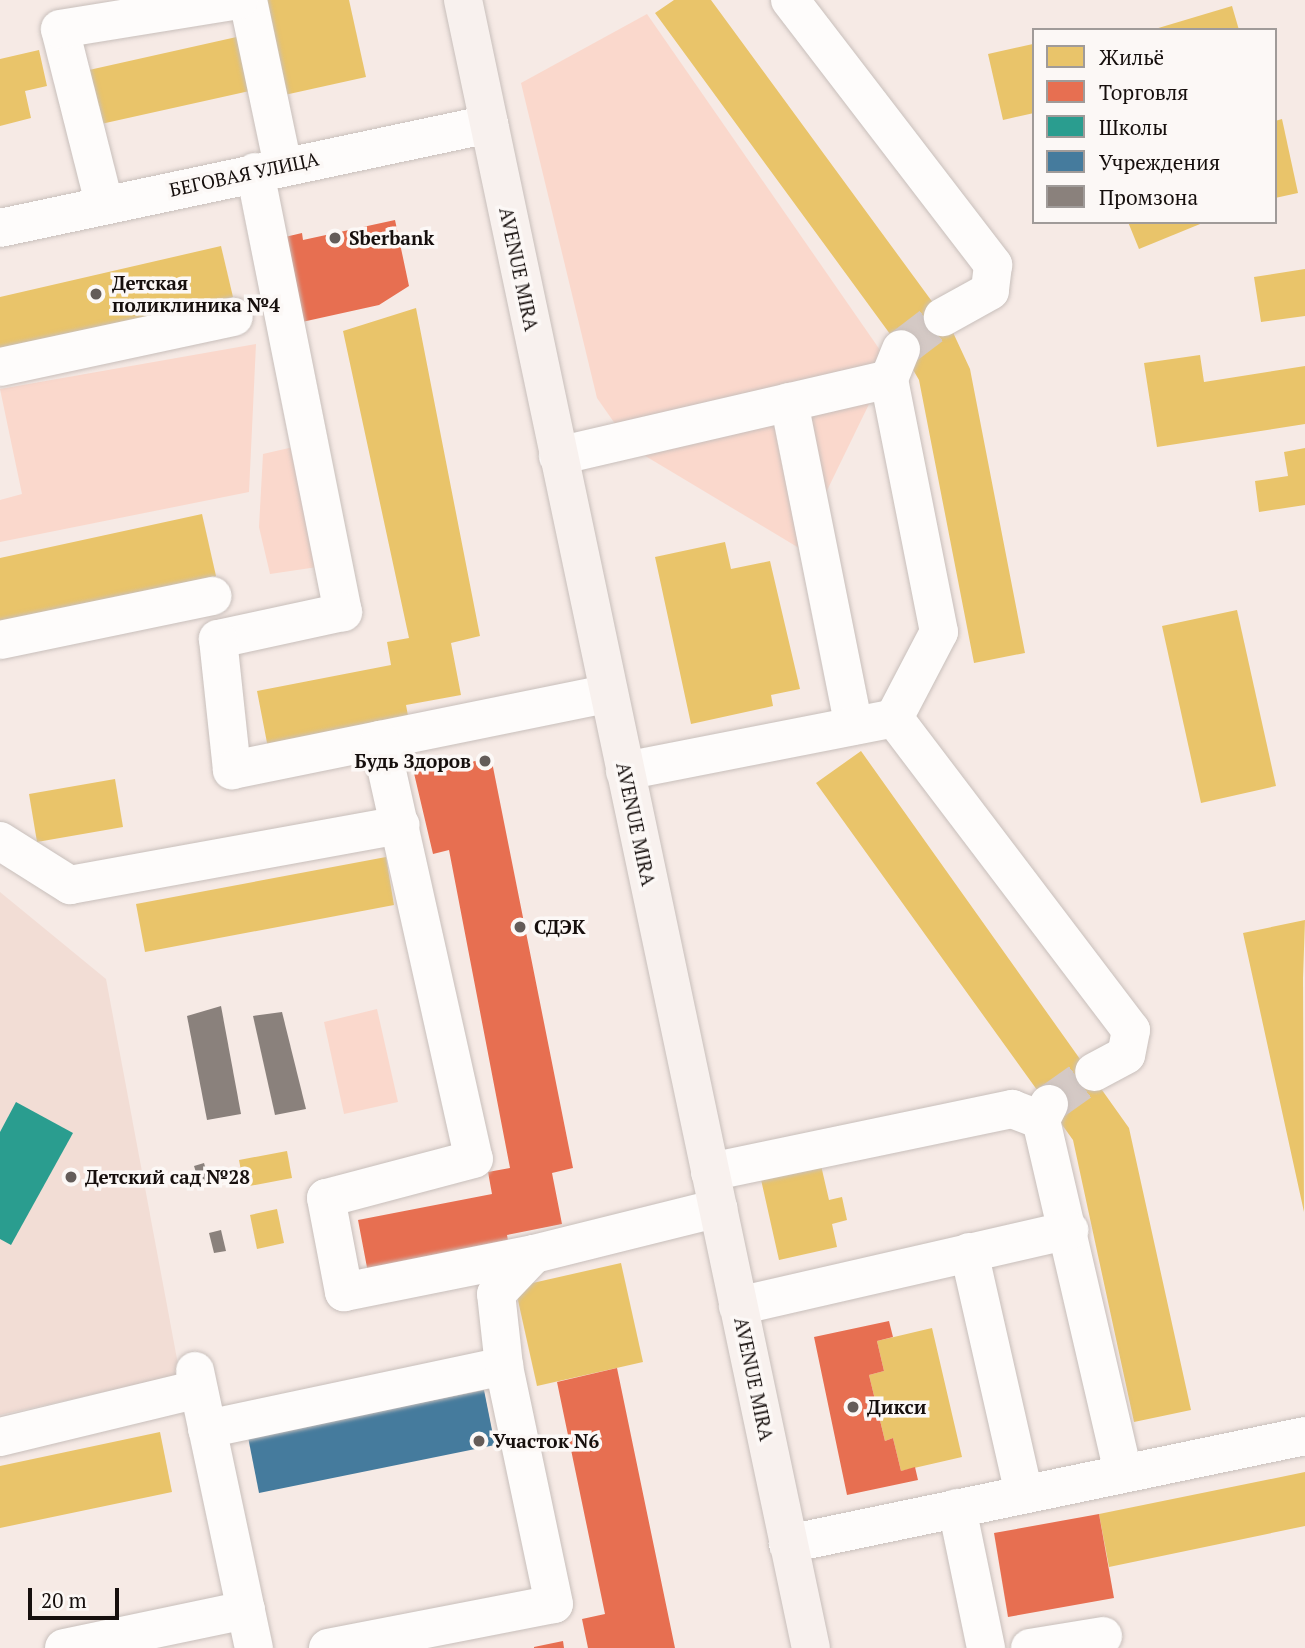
<!DOCTYPE html>
<html>
<head>
<meta charset="utf-8">
<style>
	body { margin:0 }
	#map { position:relative; width:1305px; height:1648px; overflow:hidden; background:#f6eae5; font-family:"PT Serif",serif }
	div>[style] { position:absolute }
	[style*='--x'] { left:calc(var(--x)*1px); top:calc(var(--y)*1px); width:calc(var(--w)*1px); rotate:calc(var(--a)*1deg) }
	.built>* { inset:0; background:#f2ddd5 }
	.green>* { inset:0; background:#fad8cc }
	.homes>* { inset:0; background:#e9c46a }
	.shops>* { inset:0; background:#e76f51 }
	.schools>* { inset:0; background:#2a9d8f }
	.public>* { inset:0; background:#457b9d }
	.industry>* { inset:0; background:#8a817c }
	.minor-tunnel>* { height:38px; margin-top:-19px; transform-origin:0; background:repeating-linear-gradient(90deg,#d4c9c5 0 38px,transparent 0 57px) }
	.roads { filter:drop-shadow(0 0 2px #c8bfbb) drop-shadow(0 0 2px #c8bfbb) }
	.minor>* { height:38px; margin:-19px; padding:0 19px; transform-origin:19px; border-radius:19px; background:#fefcfb }
	.major>* { height:38px; margin:-19px; padding:0 19px; transform-origin:19px; border-radius:19px; background:#f8f1ee }
	.dots>* { width:19px; height:19px; translate:-50% -50%; box-sizing:border-box; border:4px solid #fcf8f6; border-radius:50% }
	span { translate:-50% -50%; white-space:nowrap; text-align:center; line-height:1.15; -webkit-text-stroke:7px #fcf8f6; paint-order:stroke }
	.street-label { font-size:19px; color:#160f0d }
	.poi-label { font-size:19px; color:#160f0d; font-weight:700 }
	.left { translate:0 -50%; text-align:left }
	.right { translate:-100% -50%; text-align:right }
	.legend { position:absolute; left:1032px; top:28px; width:245px; height:196px; box-sizing:border-box; background:#fcf8f6; border:2px solid #a09b99; margin:0; padding:9px 12px; list-style:none; font-size:21px; color:#160f0d }
	.legend li { display:flex; align-items:center; gap:14px; height:35px }
	.legend b { width:35px; border:2px solid #a09b99 }
	.scale { position:absolute; left:28px; top:1588px; width:91px; height:32px; box-sizing:border-box; border:4px solid #160f0d; border-top:0; padding-left:9px; font-size:21px; line-height:24px; white-space:nowrap; color:#160f0d; -webkit-text-stroke:5px #fcf8f6; paint-order:stroke }
</style>
</head>
<body>
<div id="map">
	<div class="built">
		<i style="clip-path:polygon(0 892px,106px 979px,180px 1375px,0 1415px)"></i>
	</div>
	<div class="green">
		<i style="clip-path:polygon(647px 14px,889px 363px,799px 548px,632px 448px,597px 398px,521px 83px)"></i>
		<i style="clip-path:polygon(256px 344px,249px 492px,0 542px,0 500px,22px 494px,0 389px)"></i>
		<i style="clip-path:polygon(302px 445px,324px 566px,270px 574px,259px 527px,263px 454px)"></i>
		<i style="clip-path:polygon(377px 1009px,398px 1102px,344px 1114px,324px 1022px)"></i>
	</div>
	<div class="homes">
		<i style="clip-path:polygon(260px 0,349px 0,366px 77px,280px 96px)"></i>
		<i style="clip-path:polygon(674px 0,711px 0,950px 326px,970px 369px,1025px 653px,974px 663px,919px 380px,901px 349px,655px 13px)"></i>
		<i style="clip-path:polygon(1232px 6px,1239px 30px,1155px 30px,1155px 29px)"></i>
		<i style="clip-path:polygon(241px 36px,254px 90px,101px 124px,89px 70px)"></i>
		<i style="clip-path:polygon(1033px 44px,1034px 113px,1003px 120px,988px 54px)"></i>
		<i style="clip-path:polygon(39px 50px,47px 86px,25px 91px,31px 118px,0 126px,0 59px)"></i>
		<i style="clip-path:polygon(1282px 119px,1298px 193px,1275px 198px,1275px 121px)"></i>
		<i style="clip-path:polygon(1128px 222px,1205px 222px,1139px 249px)"></i>
		<i style="clip-path:polygon(221px 246px,233px 297px,0 351px,0 297px)"></i>
		<i style="clip-path:polygon(1305px 269px,1305px 316px,1261px 322px,1254px 277px)"></i>
		<i style="clip-path:polygon(416px 308px,480px 636px,451px 643px,461px 695px,406px 705px,409px 721px,268px 748px,257px 691px,391px 665px,387px 642px,409px 638px,343px 331px)"></i>
		<i style="clip-path:polygon(1200px 355px,1204px 382px,1305px 366px,1305px 424px,1157px 447px,1144px 363px)"></i>
		<i style="clip-path:polygon(1305px 448px,1305px 505px,1259px 512px,1255px 481px,1288px 476px,1284px 452px)"></i>
		<i style="clip-path:polygon(202px 514px,216px 576px,0 623px,0 558px)"></i>
		<i style="clip-path:polygon(725px 542px,731px 569px,770px 561px,800px 689px,771px 695px,773px 706px,691px 724px,655px 557px)"></i>
		<i style="clip-path:polygon(1237px 610px,1276px 786px,1201px 803px,1162px 626px)"></i>
		<i style="clip-path:polygon(861px 751px,1129px 1128px,1191px 1410px,1134px 1422px,1073px 1140px,816px 783px)"></i>
		<i style="clip-path:polygon(115px 779px,123px 827px,37px 842px,29px 794px)"></i>
		<i style="clip-path:polygon(386px 857px,394px 905px,145px 952px,136px 904px)"></i>
		<i style="clip-path:polygon(1305px 920px,1303px 978px,1304px 1212px,1243px 933px)"></i>
		<i style="clip-path:polygon(287px 1151px,292px 1178px,244px 1187px,239px 1160px)"></i>
		<i style="clip-path:polygon(820px 1161px,829px 1200px,842px 1197px,847px 1220px,832px 1224px,837px 1247px,779px 1260px,760px 1175px)"></i>
		<i style="clip-path:polygon(277px 1209px,284px 1243px,257px 1249px,250px 1215px)"></i>
		<i style="clip-path:polygon(621px 1263px,643px 1362px,537px 1386px,515px 1287px)"></i>
		<i style="clip-path:polygon(932px 1328px,962px 1457px,901px 1471px,893px 1438px,885px 1441px,869px 1375px,884px 1371px,877px 1341px)"></i>
		<i style="clip-path:polygon(160px 1432px,172px 1492px,0 1528px,0 1466px)"></i>
		<i style="clip-path:polygon(1305px 1472px,1305px 1526px,1109px 1567px,1099px 1514px)"></i>
	</div>
	<div class="shops">
		<i style="clip-path:polygon(395px 220px,409px 286px,379px 305px,302px 322px,285px 237px,302px 233px,303px 240px)"></i>
		<i style="clip-path:polygon(491px 757px,573px 1168px,552px 1173px,562px 1224px,507px 1235px,510px 1251px,369px 1278px,358px 1220px,492px 1194px,488px 1172px,510px 1168px,449px 850px,433px 854px,413px 769px,433px 764px,435px 771px)"></i>
		<i style="clip-path:polygon(889px 1321px,893px 1337px,877px 1341px,884px 1371px,869px 1375px,885px 1441px,893px 1438px,901px 1471px,915px 1467px,918px 1480px,847px 1495px,814px 1337px)"></i>
		<i style="clip-path:polygon(617px 1368px,675px 1648px,588px 1648px,582px 1619px,605px 1614px,557px 1382px)"></i>
		<i style="clip-path:polygon(1099px 1514px,1114px 1598px,1008px 1617px,994px 1533px)"></i>
		<i style="clip-path:polygon(563px 1641px,564px 1648px,534px 1648px,534px 1647px)"></i>
	</div>
	<div class="schools">
		<i style="clip-path:polygon(16px 1102px,73px 1133px,11px 1245px,0 1239px,0 1132px)"></i>
	</div>
	<div class="public">
		<i style="clip-path:polygon(484px 1390px,495px 1445px,259px 1493px,248px 1437px)"></i>
	</div>
	<div class="industry">
		<i style="clip-path:polygon(221px 1006px,241px 1114px,207px 1120px,187px 1016px)"></i>
		<i style="clip-path:polygon(282px 1012px,306px 1109px,275px 1115px,253px 1016px)"></i>
		<i style="clip-path:polygon(204px 1163px,209px 1180px,199px 1182px,194px 1166px)"></i>
		<i style="clip-path:polygon(221px 1230px,226px 1251px,214px 1253px,209px 1233px)"></i>
	</div>
	<div class="minor-tunnel">
		<i style="--x:901;--y:349;--w:53;--a:-37.3"></i>
		<i style="--x:1049;--y:1104;--w:55;--a:-35.4"></i>
	</div>
	<div class="roads">
		<div class="minor">
			<i style="--x:248;--y:0;--w:170;--a:78.1"></i>
			<i style="--x:790;--y:0;--w:334;--a:52.5"></i>
			<i style="--x:993;--y:265;--w:26;--a:97"></i>
			<i style="--x:990;--y:291;--w:54;--a:151"></i>
			<i style="--x:255;--y:172;--w:449;--a:78.7"></i>
			<i style="--x:343;--y:612;--w:128;--a:167.8"></i>
			<i style="--x:218;--y:639;--w:132;--a:83.9"></i>
			<i style="--x:232;--y:770;--w:382;--a:-11.5"></i>
			<i style="--x:104;--y:203;--w:179;--a:-104.2"></i>
			<i style="--x:60;--y:29;--w:181;--a:-9.2"></i>
			<i style="--x:0;--y:228;--w:500;--a:-12"></i>
			<i style="--x:0;--y:367;--w:239;--a:-12.1"></i>
			<i style="--x:789;--y:402;--w:330;--a:78.7"></i>
			<i style="--x:558;--y:456;--w:340;--a:-13.1"></i>
			<i style="--x:0;--y:640;--w:217;--a:-11.7"></i>
			<i style="--x:894;--y:718;--w:97;--a:-62.4"></i>
			<i style="--x:939;--y:632;--w:258;--a:-101.2"></i>
			<i style="--x:889;--y:379;--w:32;--a:-68"></i>
			<i style="--x:380;--y:740;--w:429;--a:77.4"></i>
			<i style="--x:474;--y:1159;--w:153;--a:165.2"></i>
			<i style="--x:326;--y:1198;--w:96;--a:79.2"></i>
			<i style="--x:344;--y:1292;--w:194;--a:-11.3"></i>
			<i style="--x:625;--y:771;--w:274;--a:-11.1"></i>
			<i style="--x:894;--y:718;--w:392;--a:52.8"></i>
			<i style="--x:1131;--y:1030;--w:25;--a:101"></i>
			<i style="--x:1126;--y:1055;--w:36;--a:152"></i>
			<i style="--x:0;--y:841;--w:83;--a:32.2"></i>
			<i style="--x:70;--y:885;--w:336;--a:-10.3"></i>
			<i style="--x:1049;--y:1104;--w:18;--a:117"></i>
			<i style="--x:1041;--y:1120;--w:362;--a:76.9"></i>
			<i style="--x:710;--y:1172;--w:309;--a:-11.8"></i>
			<i style="--x:1012;--y:1109;--w:31;--a:21"></i>
			<i style="--x:969;--y:1252;--w:248;--a:77.2"></i>
			<i style="--x:738;--y:1306;--w:340;--a:-12.9"></i>
			<i style="--x:195;--y:1371;--w:283;--a:78"></i>
			<i style="--x:207;--y:1429;--w:304;--a:-12"></i>
			<i style="--x:0;--y:1437;--w:204;--a:-13.6"></i>
			<i style="--x:957;--y:1508;--w:143;--a:78.3"></i>
			<i style="--x:788;--y:1544;--w:528;--a:-11.8"></i>
			<i style="--x:64;--y:1648;--w:186;--a:-11.8"></i>
			<i style="--x:328;--y:1648;--w:230;--a:-11"></i>
			<i style="--x:554;--y:1604;--w:243;--a:-101.9"></i>
			<i style="--x:504;--y:1366;--w:72;--a:-96.3"></i>
			<i style="--x:496;--y:1294;--w:55;--a:-46.5"></i>
			<i style="--x:534;--y:1254;--w:190;--a:-14"></i>
			<i style="--x:1030;--y:1648;--w:74;--a:-9.3"></i>
		</div>
		<div class="major">
			<i style="--x:463;--y:0;--w:1684;--a:78.08"></i>
		</div>
	</div>
	<div class="dots">
		<i style="left:335px;top:238px;background:#645c59"></i>
		<i style="left:96px;top:294px;background:#645c59"></i>
		<i style="left:485px;top:761px;background:#645c59"></i>
		<i style="left:520px;top:927px;background:#645c59"></i>
		<i style="left:71px;top:1177px;background:#645c59"></i>
		<i style="left:853px;top:1407px;background:#645c59"></i>
		<i style="left:479px;top:1441px;background:#645c59"></i>
	</div>
	<div class="street-label">
		<span style="left:244px;top:174px;rotate:-12deg">БЕГОВАЯ УЛИЦА</span>
		<span style="left:519px;top:269px;rotate:78deg">AVENUE MIRA</span>
		<span style="left:636px;top:824px;rotate:78deg">AVENUE MIRA</span>
		<span style="left:754px;top:1379px;rotate:78deg">AVENUE MIRA</span>
	</div>
	<div class="poi-label">
		<span class="left" style="left:349px;top:238px">Sberbank</span>
		<span class="left" style="left:112px;top:294px">Детская<br>поликлиника №4</span>
		<span class="right" style="left:471px;top:761px">Будь Здоров</span>
		<span class="left" style="left:534px;top:927px">СДЭК</span>
		<span class="left" style="left:85px;top:1177px">Детский сад №28</span>
		<span class="left" style="left:867px;top:1407px">Дикси</span>
		<span class="left" style="left:493px;top:1441px">Участок N6</span>
	</div>
	<ul class="legend">
	<li><b style="height:19px;background:#e9c46a"></b>Жильё</li>
	<li><b style="height:19px;background:#e76f51"></b>Торговля</li>
	<li><b style="height:19px;background:#2a9d8f"></b>Школы</li>
	<li><b style="height:19px;background:#457b9d"></b>Учреждения</li>
	<li><b style="height:19px;background:#8a817c"></b>Промзона</li>
	</ul>
	<div class="scale">20 m</div>
</div>
</body>
</html>
